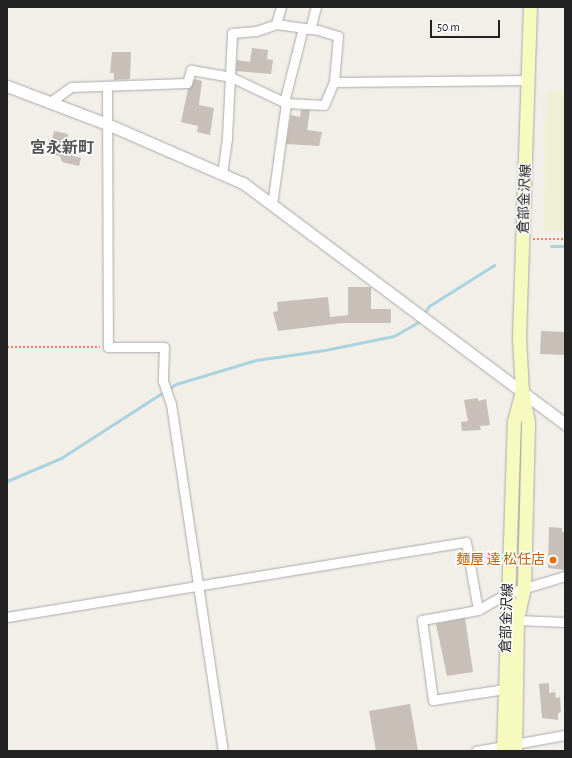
<!DOCTYPE html>
<html>
<head>
<meta charset="utf-8">
<style>
	body { margin:0 }
	#map { position:relative; width:572px; height:758px; overflow:hidden; background:#f2efe9; font-family:"Alegreya Sans","Noto Sans JP",sans-serif }
	div>[style] { position:absolute }
	[style*='--x'] { left:calc(var(--x)*1px); top:calc(var(--y)*1px); width:calc(var(--w)*1px); rotate:calc(var(--a)*1deg) }
	.farmland>* { inset:0; background:#eef0d5 }
	.stream>* { height:3px; margin:-1.5px; padding:0 1.5px; transform-origin:1.5px; border-radius:1.5px; background:#aad3df }
	.building>* { inset:0; background:#c7bfb8 }
	.path>* { height:1.5px; margin-top:-0.75px; transform-origin:0; background:repeating-linear-gradient(90deg,#fa8072 0 2px,transparent 0 4px) }
	.roads { filter:drop-shadow(0 0 1px #a9a9a9) drop-shadow(0 0 1px #a9a9a9) }
	.minor>* { height:9px; margin:-4.5px; padding:0 4.5px; transform-origin:4.5px; border-radius:4.5px; background:#fff }
	.tertiary>* { height:11px; margin:-5.5px; padding:0 5.5px; transform-origin:5.5px; border-radius:5.5px; background:#fff }
	.secondary>* { height:13px; margin:-6.5px; padding:0 6.5px; transform-origin:6.5px; border-radius:6.5px; background:#f7fabf }
	.dots>* { width:11px; height:11px; translate:-50% -50%; box-sizing:border-box; border:2px solid #fff; border-radius:50% }
	span { translate:-50% -50%; white-space:nowrap; text-align:center; line-height:1.15; -webkit-text-stroke:3px #fff; paint-order:stroke }
	.street-label { font-size:14px; color:#222 }
	.food-label { font-size:14px; color:#c56008 }
	.right { translate:-100% -50%; text-align:right }
	.quarter-label { font-size:16px; color:#555; font-weight:700 }
	.frame { position:absolute; inset:0; border:8px solid #222; pointer-events:none }
	.scale { position:absolute; left:430px; top:20px; width:70px; height:18px; box-sizing:border-box; border:2px solid #222; border-top:0; padding-left:5px; font-size:12px; line-height:14px; white-space:nowrap; color:#222; -webkit-text-stroke:3px #fff; paint-order:stroke }
</style>
</head>
<body>
<div id="map">
	<div class="farmland">
		<i style="clip-path:polygon(546px 91px,565px 91px,565px 231px,544px 231px)"></i>
	</div>
	<div class="stream">
		<i style="--x:551;--y:246;--w:14;--a:0"></i>
		<i style="--x:7;--y:481;--w:59;--a:-23.1"></i>
		<i style="--x:61;--y:458;--w:137;--a:-32.8"></i>
		<i style="--x:176;--y:384;--w:84;--a:-16.7"></i>
		<i style="--x:256;--y:360;--w:70;--a:-8.2"></i>
		<i style="--x:325;--y:350;--w:70;--a:-11.5"></i>
		<i style="--x:394;--y:336;--w:28;--a:-30"></i>
		<i style="--x:418;--y:322;--w:19;--a:-55"></i>
		<i style="--x:429;--y:306;--w:77;--a:-32.2"></i>
	</div>
	<div class="building">
		<i style="clip-path:polygon(252px 48px,268px 50px,267px 59px,273px 60px,271px 74px,236px 71px,237px 60px,250px 62px)"></i>
		<i style="clip-path:polygon(112px 52px,131px 52px,130px 79px,114px 80px,114px 73px,110px 73px)"></i>
		<i style="clip-path:polygon(194px 79px,202px 81px,199px 105px,214px 108px,210px 135px,197px 132px,198px 126px,181px 122px,188px 89px)"></i>
		<i style="clip-path:polygon(301px 110px,310px 110px,307px 130px,322px 132px,319px 146px,286px 144px,291px 115px,300px 117px)"></i>
		<i style="clip-path:polygon(54px 131px,68px 134px,67px 140px,76px 142px,73px 156px,81px 158px,79px 166px,62px 162px,60px 156px,45px 153px,49px 139px,52px 140px)"></i>
		<i style="clip-path:polygon(348px 287px,371px 287px,371px 309px,391px 309px,391px 323px,343px 323px,278px 331px,273px 312px,278px 311px,277px 302px,328px 297px,330px 317px,348px 315px)"></i>
		<i style="clip-path:polygon(541px 331px,565px 332px,565px 355px,540px 354px)"></i>
		<i style="clip-path:polygon(478px 398px,478px 401px,486px 399px,490px 425px,480px 426px,481px 430px,462px 431px,461px 422px,468px 421px,464px 400px)"></i>
		<i style="clip-path:polygon(549px 527px,562px 528px,562px 532px,565px 531px,565px 570px,548px 568px)"></i>
		<i style="clip-path:polygon(465px 618px,473px 672px,447px 676px,436px 624px)"></i>
		<i style="clip-path:polygon(549px 683px,549px 693px,555px 692px,556px 698px,560px 697px,561px 712px,558px 713px,558px 720px,542px 718px,539px 684px)"></i>
		<i style="clip-path:polygon(410px 704px,418px 751px,376px 751px,369px 711px)"></i>
	</div>
	<div class="path">
		<i style="--x:533;--y:239;--w:32;--a:0"></i>
		<i style="--x:7;--y:347;--w:93;--a:0"></i>
	</div>
	<div class="roads">
		<div class="minor">
			<i style="--x:276;--y:24;--w:18;--a:-74"></i>
			<i style="--x:310;--y:29;--w:23;--a:-75"></i>
			<i style="--x:107;--y:86;--w:261;--a:89.8"></i>
			<i style="--x:108;--y:347;--w:56;--a:0"></i>
			<i style="--x:164;--y:347;--w:34;--a:92"></i>
			<i style="--x:163;--y:381;--w:24;--a:71"></i>
			<i style="--x:171;--y:404;--w:351;--a:81.5"></i>
			<i style="--x:284;--y:102;--w:76;--a:-75.6"></i>
			<i style="--x:49;--y:103;--w:27;--a:-36"></i>
			<i style="--x:71;--y:87;--w:116;--a:-2"></i>
			<i style="--x:187;--y:83;--w:14;--a:-73"></i>
			<i style="--x:191;--y:70;--w:41;--a:9.9"></i>
			<i style="--x:231;--y:77;--w:61;--a:25.3"></i>
			<i style="--x:286;--y:103;--w:38;--a:3"></i>
			<i style="--x:324;--y:105;--w:25;--a:-67"></i>
			<i style="--x:334;--y:82;--w:195;--a:-0.6"></i>
			<i style="--x:222;--y:174;--w:37;--a:-82"></i>
			<i style="--x:227;--y:137;--w:104;--a:-87.2"></i>
			<i style="--x:232;--y:33;--w:24;--a:-5"></i>
			<i style="--x:256;--y:31;--w:21;--a:-19"></i>
			<i style="--x:276;--y:24;--w:42;--a:8.1"></i>
			<i style="--x:318;--y:30;--w:21;--a:17"></i>
			<i style="--x:338;--y:36;--w:46;--a:95"></i>
			<i style="--x:272;--y:205;--w:103;--a:-82.2"></i>
			<i style="--x:478;--y:610;--w:57;--a:169.9"></i>
			<i style="--x:422;--y:620;--w:81;--a:82.2"></i>
			<i style="--x:433;--y:700;--w:79;--a:-8.7"></i>
			<i style="--x:7;--y:617;--w:465;--a:-9.3"></i>
			<i style="--x:466;--y:542;--w:69;--a:80"></i>
			<i style="--x:478;--y:610;--w:34;--a:-30"></i>
			<i style="--x:508;--y:593;--w:59;--a:-16.6"></i>
			<i style="--x:517;--y:620;--w:48;--a:2.4"></i>
			<i style="--x:476;--y:751;--w:90;--a:-10.2"></i>
		</div>
		<div class="tertiary">
			<i style="--x:7;--y:86;--w:107;--a:20.8"></i>
			<i style="--x:107;--y:124;--w:148;--a:23.5"></i>
			<i style="--x:243;--y:183;--w:402;--a:36.8"></i>
		</div>
		<div class="secondary">
			<i style="--x:503;--y:751;--w:330;--a:-88.1"></i>
			<i style="--x:514;--y:421;--w:27;--a:-75"></i>
			<i style="--x:515;--y:751;--w:131;--a:-89.1"></i>
			<i style="--x:517;--y:620;--w:33;--a:-78"></i>
			<i style="--x:524;--y:588;--w:166;--a:-88.6"></i>
			<i style="--x:528;--y:422;--w:32;--a:-101"></i>
			<i style="--x:522;--y:391;--w:53;--a:-93.2"></i>
			<i style="--x:519;--y:338;--w:331;--a:-88.1"></i>
		</div>
	</div>
	<div class="dots">
		<i style="left:553px;top:560px;background:#e8710a"></i>
	</div>
	<div class="street-label">
		<span style="left:525px;top:199px;rotate:-88deg">倉部金沢線</span>
		<span style="left:507px;top:618px;rotate:-88deg">倉部金沢線</span>
	</div>
	<div class="food-label">
		<span class="right" style="left:545px;top:560px">麺屋 達 松任店</span>
	</div>
	<div class="quarter-label">
		<span style="left:62px;top:148px">宮永新町</span>
	</div>
	<div class="frame"></div>
	<div class="scale">50 m</div>
</div>
</body>
</html>
